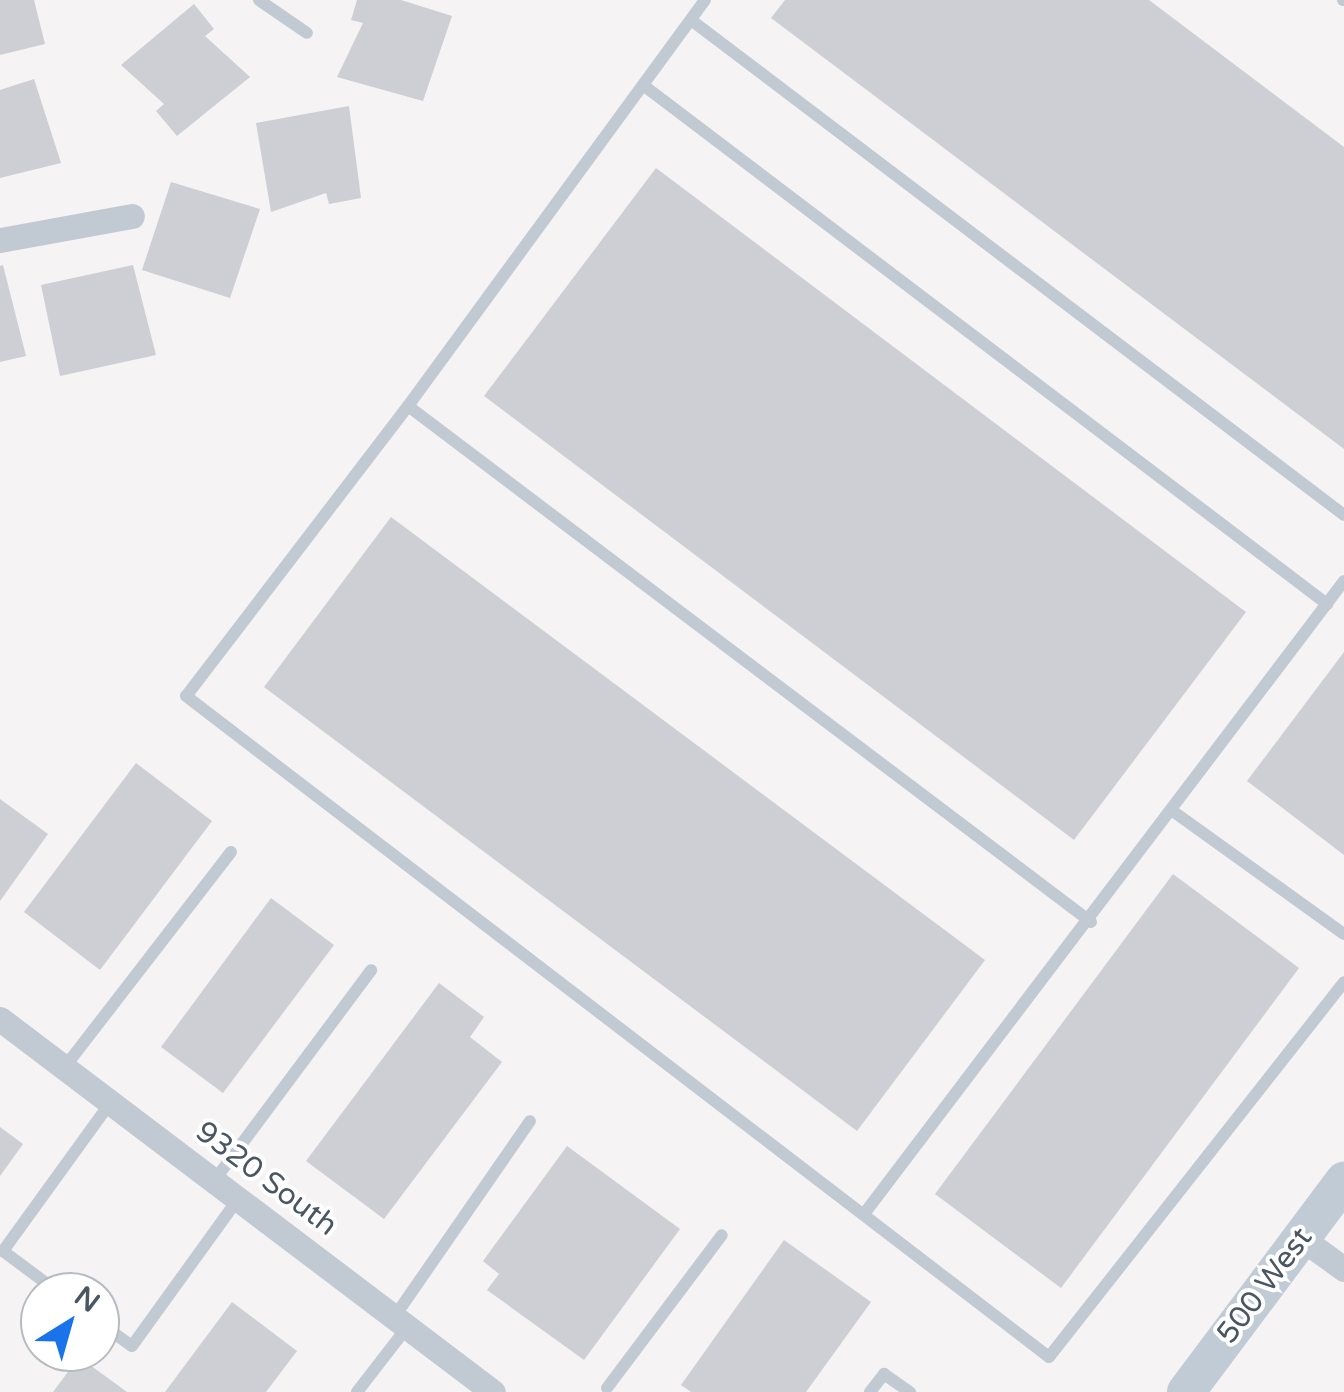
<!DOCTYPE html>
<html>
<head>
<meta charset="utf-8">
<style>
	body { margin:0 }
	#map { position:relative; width:1344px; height:1392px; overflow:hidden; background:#f5f3f3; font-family:"Varela Round",sans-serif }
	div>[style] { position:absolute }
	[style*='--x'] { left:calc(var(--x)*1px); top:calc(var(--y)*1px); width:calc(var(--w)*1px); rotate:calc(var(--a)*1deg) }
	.building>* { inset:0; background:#cdcfd5 }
	.service>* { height:12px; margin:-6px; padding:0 6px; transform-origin:6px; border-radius:6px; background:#c1cad2 }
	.minor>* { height:25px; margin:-12.5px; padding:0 12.5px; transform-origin:12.5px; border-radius:12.5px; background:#c1cad2 }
	.secondary>* { height:38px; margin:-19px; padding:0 19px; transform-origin:19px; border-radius:19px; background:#c1cbd6 }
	span { translate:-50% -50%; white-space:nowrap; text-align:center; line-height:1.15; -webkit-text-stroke:8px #fff; paint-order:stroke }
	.street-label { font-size:30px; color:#4a5661 }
	.north { position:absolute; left:20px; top:1272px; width:100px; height:100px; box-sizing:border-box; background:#fff; border:2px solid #b7bbc0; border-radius:50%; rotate:37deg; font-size:28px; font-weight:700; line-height:40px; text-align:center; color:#4a5661 }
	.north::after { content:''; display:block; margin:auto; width:35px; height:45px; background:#1a73e8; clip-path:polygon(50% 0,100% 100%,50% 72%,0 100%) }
</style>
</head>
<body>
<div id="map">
	<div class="building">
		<i style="clip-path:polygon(0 0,34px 0,45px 44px,0 55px)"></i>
		<i style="clip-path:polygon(357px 0,401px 0,452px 16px,423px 101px,337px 77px,363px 23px,351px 20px)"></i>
		<i style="clip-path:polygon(785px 0,1149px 0,1344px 147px,1344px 449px,771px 18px)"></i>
		<i style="clip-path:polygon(194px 4px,214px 29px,205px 36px,250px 77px,177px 136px,156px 111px,164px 104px,121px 65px)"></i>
		<i style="clip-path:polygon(34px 79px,61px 163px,0 178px,0 90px)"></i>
		<i style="clip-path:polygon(349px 106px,361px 198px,329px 204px,326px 193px,271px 212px,256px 123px)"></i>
		<i style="clip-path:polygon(656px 168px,1246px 612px,1074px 840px,484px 396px)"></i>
		<i style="clip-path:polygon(171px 182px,260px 209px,230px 298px,142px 270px)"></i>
		<i style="clip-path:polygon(3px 265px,26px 356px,0 362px,0 266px)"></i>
		<i style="clip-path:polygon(133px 265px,156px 355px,60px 376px,41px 285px)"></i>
		<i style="clip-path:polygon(391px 517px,985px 960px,857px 1131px,264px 687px)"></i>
		<i style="clip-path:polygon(1344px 652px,1344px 855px,1247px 781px)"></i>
		<i style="clip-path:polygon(136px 763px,212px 821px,100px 970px,24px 912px)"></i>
		<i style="clip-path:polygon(0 799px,48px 834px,0 901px)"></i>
		<i style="clip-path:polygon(1173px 874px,1299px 968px,1061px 1288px,935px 1194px)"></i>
		<i style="clip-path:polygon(271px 898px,334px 945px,223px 1093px,161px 1047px)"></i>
		<i style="clip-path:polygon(439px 983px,484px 1017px,470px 1037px,502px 1062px,384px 1219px,306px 1161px)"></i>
		<i style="clip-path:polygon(0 1127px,23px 1144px,0 1176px)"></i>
		<i style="clip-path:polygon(567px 1146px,680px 1229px,584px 1360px,487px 1290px,499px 1274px,483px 1261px)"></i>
		<i style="clip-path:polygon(784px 1240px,871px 1302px,806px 1392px,691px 1392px,681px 1385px)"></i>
		<i style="clip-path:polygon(232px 1302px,297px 1351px,266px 1392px,165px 1392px)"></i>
		<i style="clip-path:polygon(79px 1357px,127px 1392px,53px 1392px)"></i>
	</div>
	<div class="service">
		<i style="--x:259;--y:0;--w:58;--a:34.5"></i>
		<i style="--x:705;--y:0;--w:503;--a:126.19"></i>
		<i style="--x:408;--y:406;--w:856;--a:37.07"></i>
		<i style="--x:1343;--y:0;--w:1;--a:0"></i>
		<i style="--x:691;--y:20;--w:819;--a:37.16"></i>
		<i style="--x:643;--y:85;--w:859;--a:37.19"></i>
		<i style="--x:408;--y:406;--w:365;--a:127.4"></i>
		<i style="--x:186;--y:696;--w:1087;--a:37.45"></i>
		<i style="--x:1049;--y:1357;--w:477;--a:-51.8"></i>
		<i style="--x:1174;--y:812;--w:209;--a:35.7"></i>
		<i style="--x:64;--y:1068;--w:273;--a:-52.3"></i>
		<i style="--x:214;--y:1181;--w:263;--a:-53.3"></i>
		<i style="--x:864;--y:1214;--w:794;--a:-52.83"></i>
		<i style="--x:58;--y:1292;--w:69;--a:-143.3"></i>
		<i style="--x:3;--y:1251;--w:183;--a:-54.1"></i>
		<i style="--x:395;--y:1316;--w:237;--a:-55.3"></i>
		<i style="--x:100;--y:1323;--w:39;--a:36"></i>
		<i style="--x:132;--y:1346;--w:181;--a:-54.2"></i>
		<i style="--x:607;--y:1388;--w:191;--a:-53.1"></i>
		<i style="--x:357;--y:1392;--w:83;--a:-52.3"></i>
		<i style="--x:870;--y:1392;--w:23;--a:-52"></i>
		<i style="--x:884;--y:1374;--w:32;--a:35"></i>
	</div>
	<div class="minor">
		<i style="--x:0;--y:240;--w:134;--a:-10.3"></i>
		<i style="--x:0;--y:1019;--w:618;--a:37.11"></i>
		<i style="--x:1301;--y:1238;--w:53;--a:35.8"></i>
	</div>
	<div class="secondary">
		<i style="--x:1186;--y:1392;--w:264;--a:-53.2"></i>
	</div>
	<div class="street-label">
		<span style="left:266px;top:1179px;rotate:37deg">9320 South</span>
		<span style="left:1265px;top:1286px;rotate:-53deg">500 West</span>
	</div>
	<div class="north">N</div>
</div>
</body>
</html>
